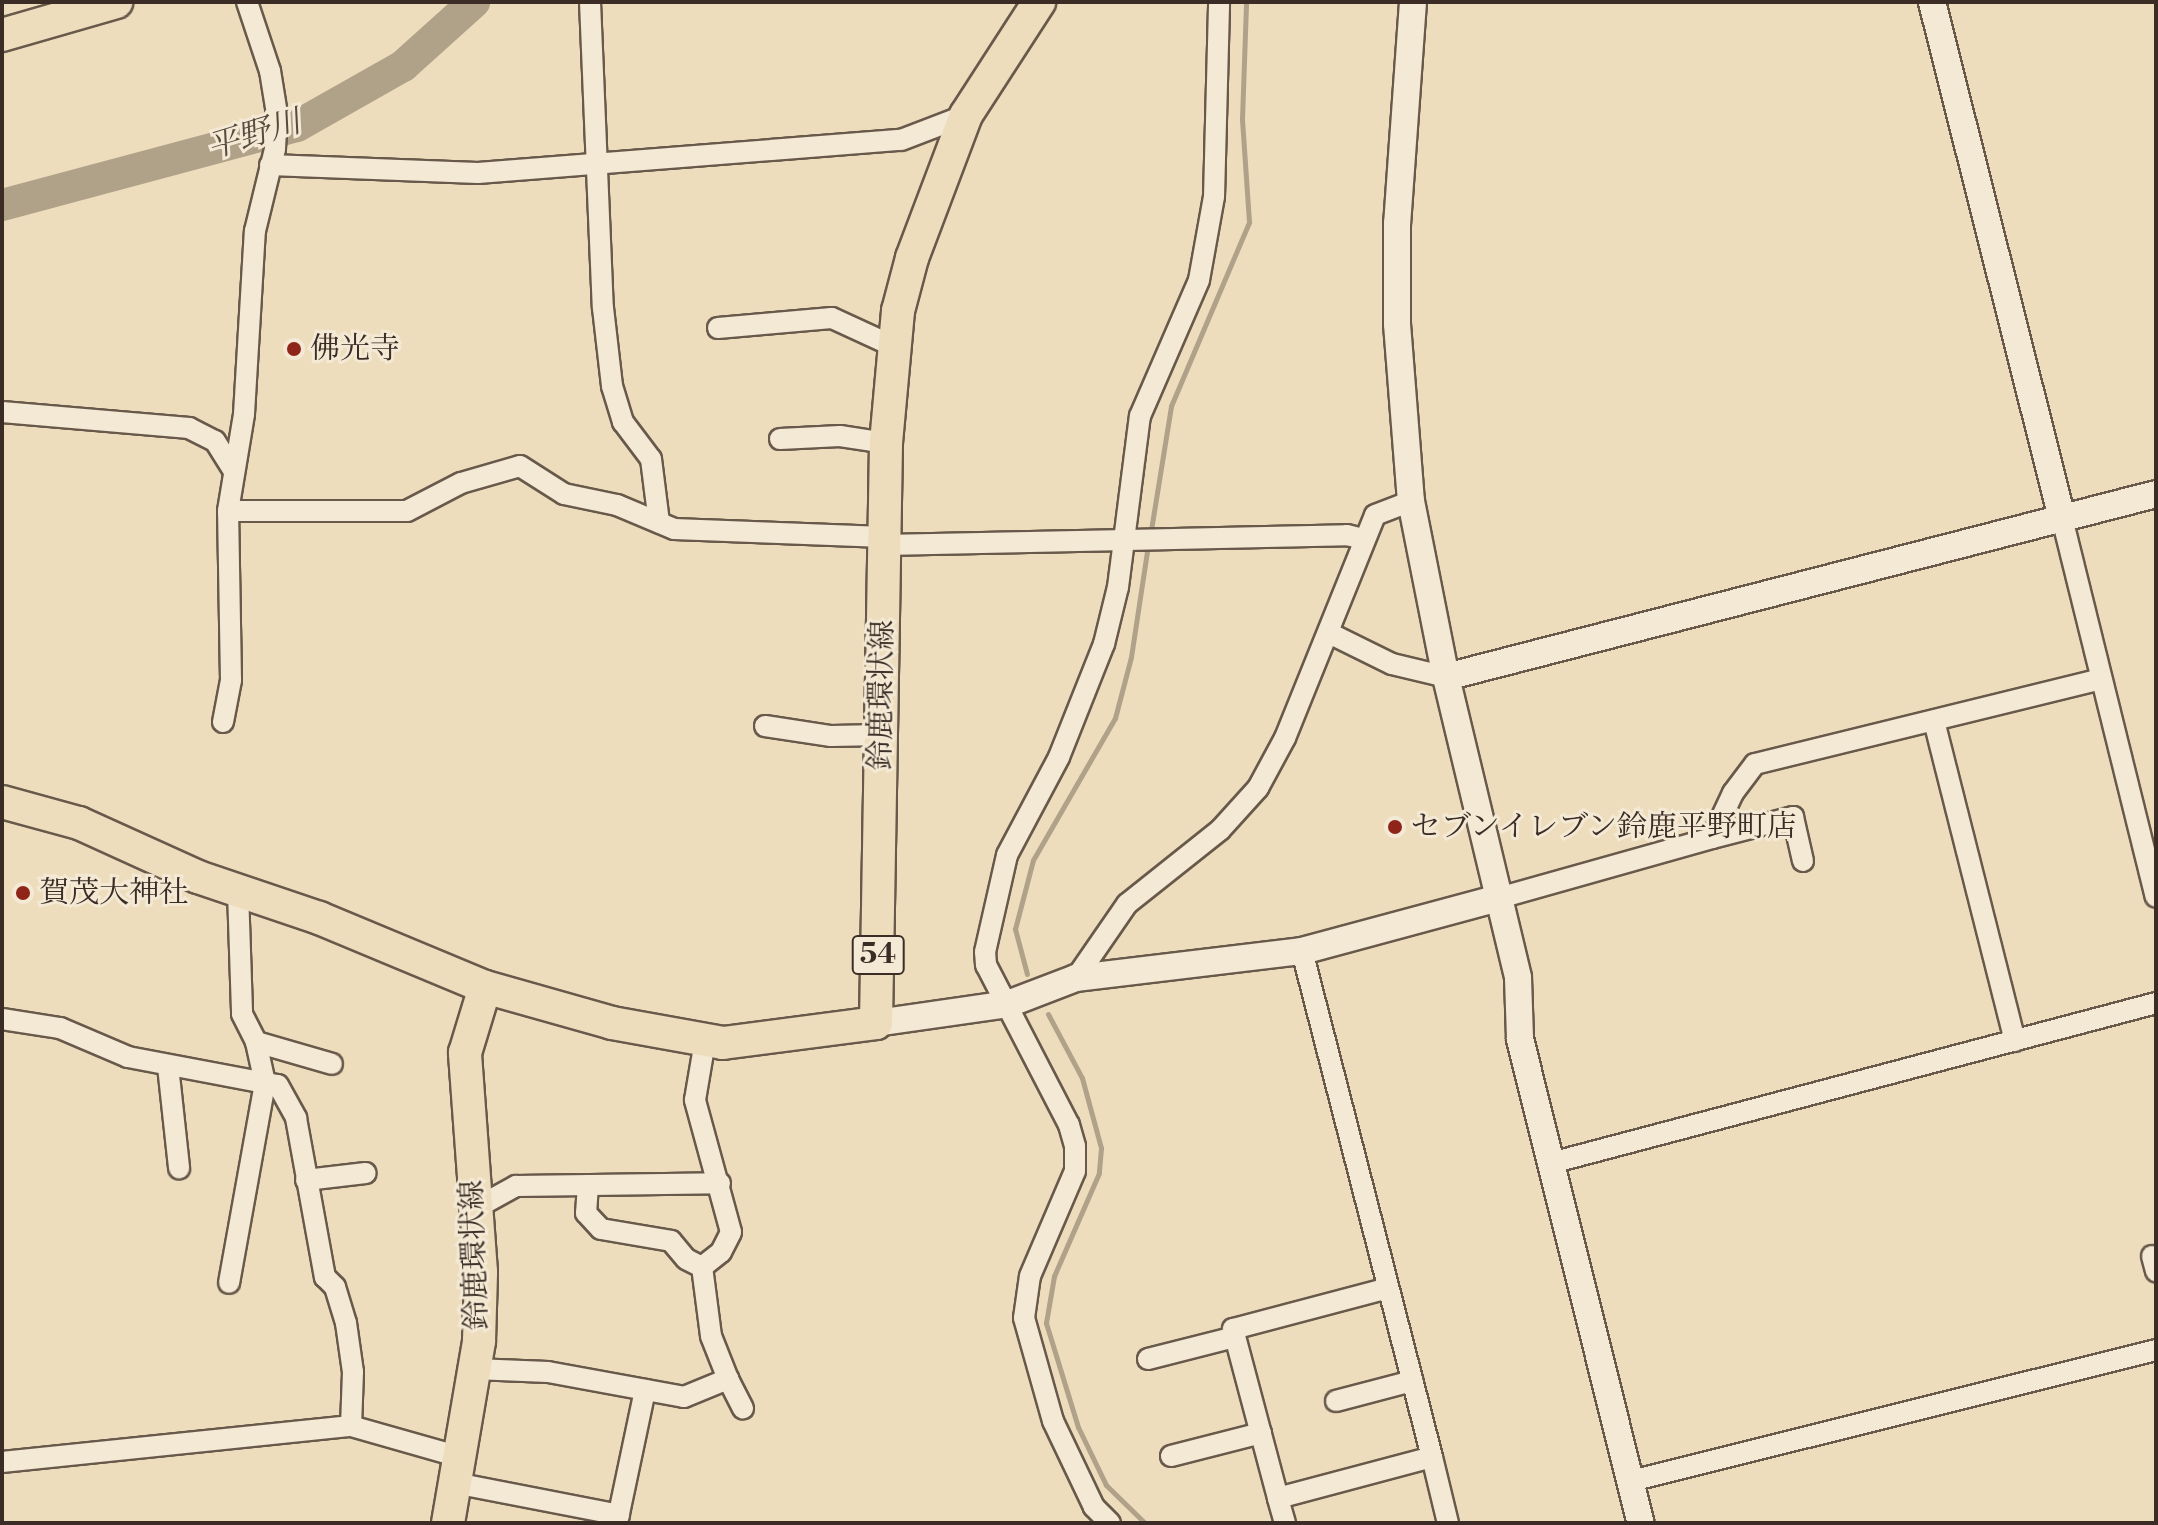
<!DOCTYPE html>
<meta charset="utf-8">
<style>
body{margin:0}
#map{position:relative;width:2158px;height:1525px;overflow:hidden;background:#edddbd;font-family:"Libre Bodoni","Noto Serif JP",serif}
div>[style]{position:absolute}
.stream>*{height:5px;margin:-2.5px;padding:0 2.5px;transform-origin:2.5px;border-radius:2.5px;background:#b0a189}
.river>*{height:32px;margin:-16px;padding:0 16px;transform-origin:16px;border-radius:16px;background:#b0a189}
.roads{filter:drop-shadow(2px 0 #68594b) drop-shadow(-2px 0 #68594b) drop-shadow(0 2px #68594b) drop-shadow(0 -2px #68594b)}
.minor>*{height:20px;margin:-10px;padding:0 10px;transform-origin:10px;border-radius:10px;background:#f3e9d4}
.tertiary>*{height:26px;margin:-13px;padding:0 13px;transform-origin:13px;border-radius:13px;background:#f3e9d4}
.primary>*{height:32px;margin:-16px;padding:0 16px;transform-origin:16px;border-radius:16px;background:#edddbd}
.dots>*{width:22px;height:22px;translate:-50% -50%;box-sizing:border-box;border:4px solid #f3e9d4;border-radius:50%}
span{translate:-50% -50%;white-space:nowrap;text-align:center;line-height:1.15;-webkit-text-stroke:6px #f3e9d4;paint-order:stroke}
.shield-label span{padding:2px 6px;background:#f3e9d4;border:2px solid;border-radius:6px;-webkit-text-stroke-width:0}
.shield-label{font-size:28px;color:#3b2d25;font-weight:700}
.poi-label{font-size:30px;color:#3b2d25}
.left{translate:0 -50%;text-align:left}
.street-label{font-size:30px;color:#3b2d25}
.water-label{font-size:32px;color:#584a3e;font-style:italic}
.frame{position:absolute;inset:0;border:4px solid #3b2d25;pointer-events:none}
</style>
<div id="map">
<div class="stream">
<i style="left:1150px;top:536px;width:132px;rotate:-80.8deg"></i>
<i style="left:1171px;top:406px;width:200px;rotate:-67deg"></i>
<i style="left:1249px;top:222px;width:103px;rotate:-93.9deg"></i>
<i style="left:1242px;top:119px;width:117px;rotate:-88deg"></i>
<i style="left:1027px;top:974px;width:47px;rotate:-104.9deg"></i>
<i style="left:1015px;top:929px;width:71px;rotate:-75.4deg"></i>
<i style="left:1033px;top:860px;width:164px;rotate:-60deg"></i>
<i style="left:1115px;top:718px;width:63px;rotate:-75.3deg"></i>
<i style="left:1131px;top:657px;width:113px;rotate:-81.4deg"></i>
<i style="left:1048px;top:1014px;width:72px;rotate:62deg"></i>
<i style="left:1082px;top:1078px;width:73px;rotate:74.8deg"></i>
<i style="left:1101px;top:1148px;width:25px;rotate:95deg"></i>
<i style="left:1099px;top:1173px;width:112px;rotate:113.6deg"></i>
<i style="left:1054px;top:1276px;width:48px;rotate:99.7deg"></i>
<i style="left:1046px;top:1323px;width:109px;rotate:72.9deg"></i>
<i style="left:1078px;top:1427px;width:64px;rotate:64.2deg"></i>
<i style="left:1106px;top:1485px;width:54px;rotate:44.3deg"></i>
</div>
<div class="river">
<i style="left:2px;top:205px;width:305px;rotate:-15deg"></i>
<i style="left:297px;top:126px;width:122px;rotate:-29.5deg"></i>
<i style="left:403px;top:66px;width:96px;rotate:-42deg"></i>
</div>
<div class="roads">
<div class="minor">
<i style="left:590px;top:2px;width:306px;rotate:87.6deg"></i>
<i style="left:603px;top:308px;width:79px;rotate:83.4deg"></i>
<i style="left:612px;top:386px;width:38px;rotate:73deg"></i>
<i style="left:623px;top:422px;width:46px;rotate:52.9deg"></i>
<i style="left:651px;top:459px;width:64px;rotate:82.8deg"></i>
<i style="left:270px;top:165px;width:208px;rotate:2.2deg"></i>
<i style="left:478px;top:173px;width:424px;rotate:-4.5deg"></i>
<i style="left:901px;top:140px;width:70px;rotate:-21deg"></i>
<i style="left:718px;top:328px;width:114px;rotate:-5deg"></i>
<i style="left:832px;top:318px;width:67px;rotate:24.7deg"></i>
<i style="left:2px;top:412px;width:188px;rotate:4.9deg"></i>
<i style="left:189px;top:428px;width:29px;rotate:27deg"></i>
<i style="left:215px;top:441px;width:36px;rotate:58deg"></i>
<i style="left:780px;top:439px;width:60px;rotate:-2.9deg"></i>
<i style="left:840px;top:436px;width:47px;rotate:8.7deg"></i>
<i style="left:228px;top:511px;width:179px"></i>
<i style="left:407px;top:511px;width:61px;rotate:-27.4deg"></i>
<i style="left:461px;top:483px;width:61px;rotate:-16.1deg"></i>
<i style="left:520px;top:466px;width:52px;rotate:32.5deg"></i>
<i style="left:564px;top:494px;width:54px;rotate:11.7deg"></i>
<i style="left:617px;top:505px;width:62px;rotate:22.8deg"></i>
<i style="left:674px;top:529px;width:210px;rotate:2.2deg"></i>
<i style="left:2062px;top:518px;width:390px;rotate:76.1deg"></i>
<i style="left:884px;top:545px;width:463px;rotate:-1.2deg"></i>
<i style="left:1347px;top:535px;width:16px;rotate:14deg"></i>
<i style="left:1329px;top:633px;width:70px;rotate:26.2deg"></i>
<i style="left:1392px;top:664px;width:56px;rotate:13.5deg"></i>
<i style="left:1934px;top:721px;width:330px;rotate:75.8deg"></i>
<i style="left:223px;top:722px;width:43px;rotate:-79.2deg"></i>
<i style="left:231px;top:680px;width:169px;rotate:-91deg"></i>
<i style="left:228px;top:511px;width:98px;rotate:-80.6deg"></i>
<i style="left:244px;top:414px;width:183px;rotate:-86.6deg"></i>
<i style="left:255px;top:231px;width:84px;rotate:-76.3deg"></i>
<i style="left:275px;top:149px;width:35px;rotate:-87deg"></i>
<i style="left:277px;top:114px;width:44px;rotate:-99.2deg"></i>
<i style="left:270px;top:71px;width:73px;rotate:-108.4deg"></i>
<i style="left:765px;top:726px;width:67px;rotate:8.6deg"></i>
<i style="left:831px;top:736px;width:51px;rotate:-1.1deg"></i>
<i style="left:1712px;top:838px;width:84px;rotate:-14.5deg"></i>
<i style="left:1793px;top:817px;width:45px;rotate:77.2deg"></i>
<i style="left:238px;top:891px;width:123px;rotate:88.1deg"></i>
<i style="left:242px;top:1014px;width:31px;rotate:63deg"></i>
<i style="left:256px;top:1042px;width:42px;rotate:77.6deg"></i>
<i style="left:265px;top:1083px;width:13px;rotate:9deg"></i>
<i style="left:278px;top:1085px;width:38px;rotate:61deg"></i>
<i style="left:296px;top:1118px;width:162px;rotate:79.7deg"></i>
<i style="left:325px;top:1277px;width:14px;rotate:45deg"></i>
<i style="left:335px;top:1287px;width:38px;rotate:73deg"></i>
<i style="left:346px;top:1323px;width:49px;rotate:81.9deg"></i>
<i style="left:353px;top:1372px;width:54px;rotate:92.1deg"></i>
<i style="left:1499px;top:898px;width:221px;rotate:-15.7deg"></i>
<i style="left:1712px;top:838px;width:50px;rotate:-65deg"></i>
<i style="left:1733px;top:793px;width:36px;rotate:-53deg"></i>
<i style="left:1755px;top:764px;width:355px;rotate:-13.8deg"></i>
<i style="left:1076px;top:978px;width:90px;rotate:-55.4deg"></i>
<i style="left:1127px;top:904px;width:119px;rotate:-38.5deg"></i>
<i style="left:1220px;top:830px;width:57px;rotate:-47.9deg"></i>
<i style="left:1258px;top:788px;width:57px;rotate:-61.6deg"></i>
<i style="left:1285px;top:738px;width:240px;rotate:-68deg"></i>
<i style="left:1375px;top:515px;width:39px;rotate:-21deg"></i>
<i style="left:2px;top:1019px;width:59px;rotate:8.8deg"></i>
<i style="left:60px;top:1028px;width:74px;rotate:23.1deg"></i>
<i style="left:128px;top:1057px;width:139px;rotate:10.7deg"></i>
<i style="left:265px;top:1083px;width:203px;rotate:100.2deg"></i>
<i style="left:256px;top:1042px;width:79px;rotate:16.1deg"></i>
<i style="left:168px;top:1066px;width:103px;rotate:83.8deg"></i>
<i style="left:1551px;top:1163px;width:626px;rotate:-14.81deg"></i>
<i style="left:306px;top:1180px;width:60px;rotate:-6.7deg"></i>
<i style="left:588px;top:1185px;width:28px;rotate:94deg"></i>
<i style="left:586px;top:1213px;width:22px;rotate:47deg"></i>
<i style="left:601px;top:1229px;width:71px;rotate:9.7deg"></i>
<i style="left:671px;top:1241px;width:23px;rotate:50deg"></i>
<i style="left:686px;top:1259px;width:18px;rotate:27deg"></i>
<i style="left:476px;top:1208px;width:46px;rotate:-28.8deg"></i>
<i style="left:516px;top:1186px;width:204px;rotate:-0.8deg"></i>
<i style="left:2152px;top:1256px;width:16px;rotate:75deg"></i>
<i style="left:1148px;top:1359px;width:90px;rotate:-14.2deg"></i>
<i style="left:474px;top:1369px;width:74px;rotate:2.3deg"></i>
<i style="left:548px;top:1372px;width:138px;rotate:10.4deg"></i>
<i style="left:684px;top:1397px;width:48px;rotate:-22.2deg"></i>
<i style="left:728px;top:1379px;width:46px;rotate:-111.6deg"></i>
<i style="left:711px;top:1336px;width:70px;rotate:-97.4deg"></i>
<i style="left:702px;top:1267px;width:24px;rotate:-38deg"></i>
<i style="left:721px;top:1252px;width:22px;rotate:-63deg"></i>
<i style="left:731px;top:1232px;width:137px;rotate:-105.3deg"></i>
<i style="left:695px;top:1100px;width:60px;rotate:-80.4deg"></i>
<i style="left:728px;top:1379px;width:33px;rotate:63deg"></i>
<i style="left:1336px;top:1401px;width:79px;rotate:-14.7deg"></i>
<i style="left:1171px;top:1456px;width:93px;rotate:-14.3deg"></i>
<i style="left:1432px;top:1457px;width:68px;rotate:76.4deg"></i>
<i style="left:2px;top:1462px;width:351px;rotate:-5.9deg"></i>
<i style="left:351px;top:1426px;width:113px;rotate:15.9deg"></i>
<i style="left:1631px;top:1481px;width:541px;rotate:-14.01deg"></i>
<i style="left:455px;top:1483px;width:167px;rotate:11deg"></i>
<i style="left:1278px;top:1498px;width:175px;rotate:-104.9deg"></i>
<i style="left:1233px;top:1329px;width:160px;rotate:-14.8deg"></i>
<i style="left:617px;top:1523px;width:136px;rotate:-78.1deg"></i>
<i style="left:1110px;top:1523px;width:23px;rotate:-135deg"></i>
<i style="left:1094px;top:1507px;width:95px;rotate:-115.5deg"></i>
<i style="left:1053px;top:1421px;width:107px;rotate:-105.7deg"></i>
<i style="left:1024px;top:1318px;width:42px;rotate:-81.9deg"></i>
<i style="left:1030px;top:1276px;width:114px;rotate:-66.8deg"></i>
<i style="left:1075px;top:1171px;width:25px;rotate:-90deg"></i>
<i style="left:1075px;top:1146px;width:22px;rotate:-106deg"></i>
<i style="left:1069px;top:1125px;width:180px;rotate:-117.4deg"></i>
<i style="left:986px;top:965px;width:13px;rotate:-94deg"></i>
<i style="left:985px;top:952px;width:99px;rotate:-77.2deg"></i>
<i style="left:1007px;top:855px;width:111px;rotate:-62deg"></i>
<i style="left:1059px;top:757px;width:122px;rotate:-68.3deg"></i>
<i style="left:1104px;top:644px;width:59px;rotate:-76.2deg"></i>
<i style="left:1118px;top:587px;width:172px;rotate:-82.7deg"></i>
<i style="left:1140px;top:416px;width:148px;rotate:-66.5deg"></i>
<i style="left:1199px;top:280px;width:84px;rotate:-79.8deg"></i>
<i style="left:1214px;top:197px;width:195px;rotate:-88.5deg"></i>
<i style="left:1285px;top:1523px;width:26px;rotate:-106deg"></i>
<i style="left:1278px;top:1498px;width:159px;rotate:-14.9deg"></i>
<i style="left:1432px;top:1457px;width:522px;rotate:-104.41deg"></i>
</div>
<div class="tertiary">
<i style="left:1413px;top:2px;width:222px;rotate:94.1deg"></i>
<i style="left:1397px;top:223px;width:101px;rotate:90deg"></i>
<i style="left:1397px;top:324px;width:178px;rotate:85.5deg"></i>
<i style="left:1411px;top:501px;width:179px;rotate:78.8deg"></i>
<i style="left:1446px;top:677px;width:309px;rotate:76.5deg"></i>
<i style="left:1518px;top:978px;width:61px;rotate:88.1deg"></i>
<i style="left:1520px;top:1039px;width:499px;rotate:76deg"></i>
<i style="left:1932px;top:2px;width:532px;rotate:75.86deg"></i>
<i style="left:1446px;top:677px;width:733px;rotate:-14.45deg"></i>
<i style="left:876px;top:1023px;width:133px;rotate:-8.2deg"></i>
<i style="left:1008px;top:1004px;width:73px;rotate:-20.9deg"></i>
<i style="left:1076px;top:978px;width:228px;rotate:-6.8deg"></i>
<i style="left:1302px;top:951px;width:204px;rotate:-15.1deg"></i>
</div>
<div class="primary">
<i style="left:2px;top:35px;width:119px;rotate:-16.1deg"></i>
<i style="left:2px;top:802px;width:80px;rotate:15.3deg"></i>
<i style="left:79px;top:823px;width:131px;rotate:24.4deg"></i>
<i style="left:198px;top:877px;width:128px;rotate:18.7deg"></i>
<i style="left:319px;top:918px;width:180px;rotate:22.6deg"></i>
<i style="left:485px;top:987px;width:132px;rotate:15.8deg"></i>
<i style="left:612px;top:1023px;width:113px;rotate:10.2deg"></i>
<i style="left:723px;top:1043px;width:154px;rotate:-7.4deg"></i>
<i style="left:876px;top:1023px;width:580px;rotate:-89.01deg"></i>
<i style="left:886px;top:443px;width:133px;rotate:-84.8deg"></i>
<i style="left:898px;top:311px;width:55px;rotate:-75.2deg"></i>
<i style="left:912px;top:258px;width:153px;rotate:-69.3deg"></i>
<i style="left:966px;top:115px;width:135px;rotate:-57.1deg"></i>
<i style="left:448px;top:1523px;width:185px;rotate:-80.3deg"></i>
<i style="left:479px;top:1341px;width:69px;rotate:-88.3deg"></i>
<i style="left:481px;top:1272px;width:220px;rotate:-94.2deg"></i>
<i style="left:465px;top:1053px;width:69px;rotate:-73.1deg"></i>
</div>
</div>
<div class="dots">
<i style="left:294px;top:349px;background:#8f2418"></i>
<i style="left:1395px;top:827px;background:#8f2418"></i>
<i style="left:23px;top:893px;background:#8f2418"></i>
</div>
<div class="shield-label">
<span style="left:878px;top:955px">54</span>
</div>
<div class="poi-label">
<span class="left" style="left:310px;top:349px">佛光寺</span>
<span class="left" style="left:1411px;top:827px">セブンイレブン鈴鹿平野町店</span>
<span class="left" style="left:39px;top:893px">賀茂大神社</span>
</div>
<div class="street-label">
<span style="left:882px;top:695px;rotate:-89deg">鈴鹿環状線</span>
<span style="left:475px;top:1255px;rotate:-92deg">鈴鹿環状線</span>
</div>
<div class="water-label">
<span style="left:254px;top:135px;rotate:-17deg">平野川</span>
</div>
<div class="frame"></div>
</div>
